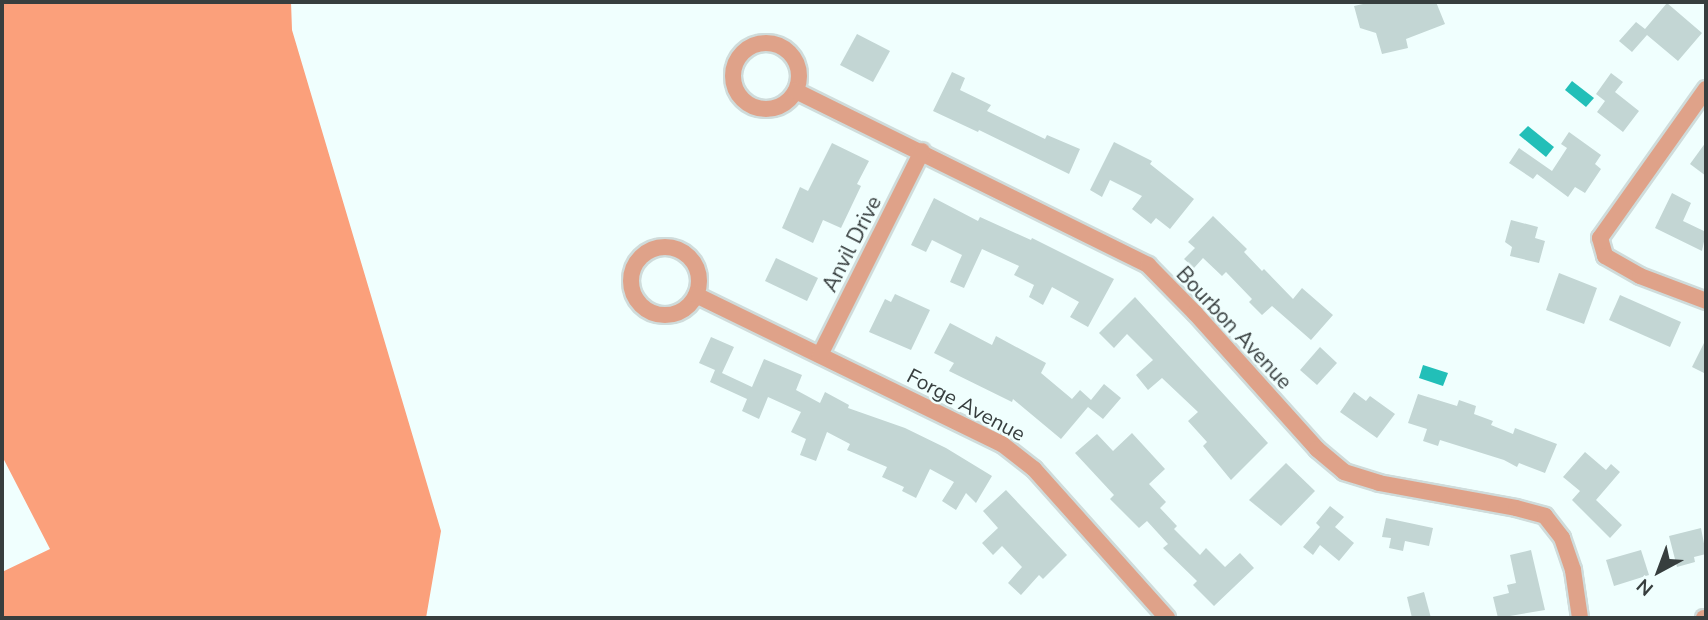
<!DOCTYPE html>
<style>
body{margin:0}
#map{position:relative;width:1708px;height:620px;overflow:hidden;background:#f0fffe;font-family:"Nunito Sans",sans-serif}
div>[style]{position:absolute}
.forest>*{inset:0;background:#fba07b}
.water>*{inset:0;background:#22bfb8}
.building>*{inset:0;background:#c3d6d4}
.roads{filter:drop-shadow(2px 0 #cfdcdb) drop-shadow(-2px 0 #cfdcdb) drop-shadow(0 2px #cfdcdb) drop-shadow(0 -2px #cfdcdb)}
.street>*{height:16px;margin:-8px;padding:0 8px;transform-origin:8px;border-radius:8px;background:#dfa289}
.street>.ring{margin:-8px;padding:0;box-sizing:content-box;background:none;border:16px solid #dfa289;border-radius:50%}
span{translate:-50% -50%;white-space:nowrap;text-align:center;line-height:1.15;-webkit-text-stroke:5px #f0fffe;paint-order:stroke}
.street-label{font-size:21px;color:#373e3e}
.frame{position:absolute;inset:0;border:4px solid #373e3e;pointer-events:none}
.north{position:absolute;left:1624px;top:536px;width:70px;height:70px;-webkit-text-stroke:5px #f0fffe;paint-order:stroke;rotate:221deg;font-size:19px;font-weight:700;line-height:28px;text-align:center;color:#373e3e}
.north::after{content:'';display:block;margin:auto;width:24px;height:32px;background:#373e3e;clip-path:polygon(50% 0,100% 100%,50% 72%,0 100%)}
</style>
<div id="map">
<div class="forest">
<i style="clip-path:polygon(2px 2px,291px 2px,292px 30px,441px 531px,426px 618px,2px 618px,2px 572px,50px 549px,2px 456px)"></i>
</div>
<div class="water">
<i style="clip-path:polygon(1572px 81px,1594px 98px,1586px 107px,1565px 90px)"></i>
<i style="clip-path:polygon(1528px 126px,1554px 147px,1546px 157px,1519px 135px)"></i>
<i style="clip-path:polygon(1423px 365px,1448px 373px,1443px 386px,1419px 378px)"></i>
</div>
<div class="building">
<i style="clip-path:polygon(1372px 2px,1436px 2px,1445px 24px,1406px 39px,1408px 48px,1382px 54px,1376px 33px,1360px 28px,1354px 6px)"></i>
<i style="clip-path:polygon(1667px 3px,1702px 33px,1678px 61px,1647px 35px,1632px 52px,1619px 41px,1636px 22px,1645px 29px)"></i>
<i style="clip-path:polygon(857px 34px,890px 51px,873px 82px,840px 65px)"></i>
<i style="clip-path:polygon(952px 72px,965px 78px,960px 90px,991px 105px,987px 111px,1045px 139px,1047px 135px,1080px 149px,1069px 174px,979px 130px,978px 132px,933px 111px)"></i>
<i style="clip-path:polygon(1611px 73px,1623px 82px,1615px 92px,1639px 111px,1623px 132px,1597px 112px,1605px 101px,1596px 94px)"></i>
<i style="clip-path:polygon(1569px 132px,1601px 155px,1595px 164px,1601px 169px,1585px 193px,1575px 187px,1568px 197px,1537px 174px,1533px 179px,1509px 163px,1519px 148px,1552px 171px,1567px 148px,1561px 144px)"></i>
<i style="clip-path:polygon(1114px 142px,1152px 161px,1150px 164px,1194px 199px,1170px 229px,1156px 218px,1151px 224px,1132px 209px,1142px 196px,1110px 180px,1102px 197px,1090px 190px)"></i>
<i style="clip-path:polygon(1706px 142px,1706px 176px,1690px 164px)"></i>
<i style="clip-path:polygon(832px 143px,869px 161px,857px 184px,861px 186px,841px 228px,823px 220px,813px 243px,782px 228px,800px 187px,808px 191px)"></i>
<i style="clip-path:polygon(1672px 193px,1691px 203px,1683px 221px,1706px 232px,1702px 251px,1655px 228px)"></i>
<i style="clip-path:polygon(934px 198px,978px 221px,980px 217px,1031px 240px,1032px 238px,1114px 279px,1088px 327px,1070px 317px,1079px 302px,1052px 287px,1043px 305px,1029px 297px,1034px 285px,1014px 275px,1019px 266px,982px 249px,964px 288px,950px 282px,962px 255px,932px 240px,926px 252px,911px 245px)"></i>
<i style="clip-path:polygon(1213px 216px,1247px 249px,1244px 252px,1262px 271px,1264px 269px,1293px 299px,1302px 288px,1333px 315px,1311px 340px,1272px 306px,1262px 315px,1249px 302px,1252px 299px,1226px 272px,1222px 276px,1203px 258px,1194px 268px,1184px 259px,1195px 248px,1188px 242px)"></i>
<i style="clip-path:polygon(1511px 220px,1538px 227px,1535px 238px,1545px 241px,1539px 263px,1510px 256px,1512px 247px,1505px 242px)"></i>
<i style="clip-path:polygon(776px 258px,818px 278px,807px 301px,765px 281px)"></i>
<i style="clip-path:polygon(1559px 273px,1597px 288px,1584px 324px,1546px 310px)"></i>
<i style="clip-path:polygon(895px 294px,930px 310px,911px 350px,869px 332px,885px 299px,891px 302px)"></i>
<i style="clip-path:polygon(1620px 295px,1681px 322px,1670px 347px,1609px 320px)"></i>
<i style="clip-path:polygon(1135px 297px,1268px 443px,1231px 480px,1203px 446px,1207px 442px,1188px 421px,1198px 412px,1162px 378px,1148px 390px,1136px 375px,1153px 360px,1127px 334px,1114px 348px,1099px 333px)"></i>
<i style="clip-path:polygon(950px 323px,992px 345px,996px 336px,1046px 363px,1041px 373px,1072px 399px,1080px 390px,1091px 400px,1104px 384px,1121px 398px,1103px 419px,1088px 407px,1061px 439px,1013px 399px,1012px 402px,949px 371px,954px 363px,934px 353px)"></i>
<i style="clip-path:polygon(711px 337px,734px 347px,722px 373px,752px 387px,764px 359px,802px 375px,796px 390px,820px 403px,825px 392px,849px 405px,848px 408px,905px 428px,946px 448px,992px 476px,976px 503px,966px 493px,956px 510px,942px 501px,954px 482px,930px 469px,916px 498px,902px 491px,904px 487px,882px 477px,887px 467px,847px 450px,850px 444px,827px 432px,816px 461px,800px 455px,806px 439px,791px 432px,801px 412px,768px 397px,759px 419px,742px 411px,747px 399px,710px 382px,715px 370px,699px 363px)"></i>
<i style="clip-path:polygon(1706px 339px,1706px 374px,1692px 367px)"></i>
<i style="clip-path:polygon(1320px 347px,1337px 363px,1317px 385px,1300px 370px)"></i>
<i style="clip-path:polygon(1354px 392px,1366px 401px,1370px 396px,1395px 414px,1377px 438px,1340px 412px)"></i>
<i style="clip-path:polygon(1418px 394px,1457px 406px,1459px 400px,1476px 406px,1474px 414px,1493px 421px,1491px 425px,1513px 434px,1515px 428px,1557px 444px,1545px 473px,1519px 463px,1517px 467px,1504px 460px,1440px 440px,1438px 446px,1423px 441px,1427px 429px,1408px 423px)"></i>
<i style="clip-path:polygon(1132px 433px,1165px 469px,1149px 484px,1166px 502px,1160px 508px,1177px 526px,1174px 529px,1200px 555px,1206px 548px,1225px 567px,1240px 553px,1254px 568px,1214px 606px,1193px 585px,1197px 581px,1163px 548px,1168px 544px,1147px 521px,1139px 528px,1110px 499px,1114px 495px,1075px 453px,1097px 434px,1113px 451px)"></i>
<i style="clip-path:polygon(1585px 452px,1606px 470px,1611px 464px,1620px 472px,1596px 500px,1622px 525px,1610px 538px,1572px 500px,1580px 491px,1563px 477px)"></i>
<i style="clip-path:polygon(1286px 463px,1315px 491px,1281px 526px,1249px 500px)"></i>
<i style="clip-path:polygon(1006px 490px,1067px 555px,1043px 579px,1039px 575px,1021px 595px,1008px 583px,1022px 567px,1002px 546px,993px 555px,982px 543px,998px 528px,983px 511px)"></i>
<i style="clip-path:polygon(1330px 506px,1344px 517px,1335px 527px,1354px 543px,1339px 561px,1320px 545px,1313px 555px,1303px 547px,1320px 527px,1316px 523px)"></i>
<i style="clip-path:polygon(1386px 518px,1433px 528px,1429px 546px,1405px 541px,1403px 551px,1389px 548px,1391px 538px,1382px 537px)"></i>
<i style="clip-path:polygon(1701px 528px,1706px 554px,1694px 557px,1695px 562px,1677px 567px,1669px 536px)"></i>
<i style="clip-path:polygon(1531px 550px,1545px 610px,1498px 618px,1493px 597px,1509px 593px,1507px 585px,1516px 583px,1510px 555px)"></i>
<i style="clip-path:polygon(1641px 550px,1649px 575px,1614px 586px,1606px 560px)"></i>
<i style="clip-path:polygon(1424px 592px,1431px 618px,1412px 618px,1407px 597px)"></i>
</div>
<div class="roads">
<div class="street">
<i class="ring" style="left:733px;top:43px;width:50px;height:50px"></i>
<i style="left:1706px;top:89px;width:183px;rotate:125.4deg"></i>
<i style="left:1600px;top:238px;width:19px;rotate:74deg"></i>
<i style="left:1605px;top:256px;width:40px;rotate:29.7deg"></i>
<i style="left:1640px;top:276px;width:71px;rotate:20.7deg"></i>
<i style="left:796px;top:91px;width:393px;rotate:26.3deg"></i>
<i style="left:1148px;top:265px;width:67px;rotate:45.6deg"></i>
<i style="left:1195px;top:313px;width:183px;rotate:48.1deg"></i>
<i style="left:1317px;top:449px;width:35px;rotate:40deg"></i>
<i style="left:1344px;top:472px;width:37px;rotate:17deg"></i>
<i style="left:1379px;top:483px;width:139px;rotate:10.3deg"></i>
<i style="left:1516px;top:508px;width:30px;rotate:15deg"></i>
<i style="left:1545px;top:516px;width:28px;rotate:52deg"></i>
<i style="left:1562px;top:538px;width:34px;rotate:71deg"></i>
<i style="left:1573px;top:570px;width:49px;rotate:81.7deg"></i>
<i class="ring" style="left:631px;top:247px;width:52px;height:52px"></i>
<i style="left:696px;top:295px;width:340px;rotate:26deg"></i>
<i style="left:1002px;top:444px;width:41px;rotate:38deg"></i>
<i style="left:1034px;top:469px;width:200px;rotate:48.2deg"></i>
<i style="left:820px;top:355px;width:228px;rotate:-63.4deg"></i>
<i style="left:1704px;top:618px;width:2px"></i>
</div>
</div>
<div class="street-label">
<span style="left:852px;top:244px;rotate:-63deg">Anvil Drive</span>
<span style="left:1234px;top:328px;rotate:47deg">Bourbon Avenue</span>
<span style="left:966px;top:405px;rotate:28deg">Forge Avenue</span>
</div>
<div class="frame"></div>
<div class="north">N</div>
</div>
